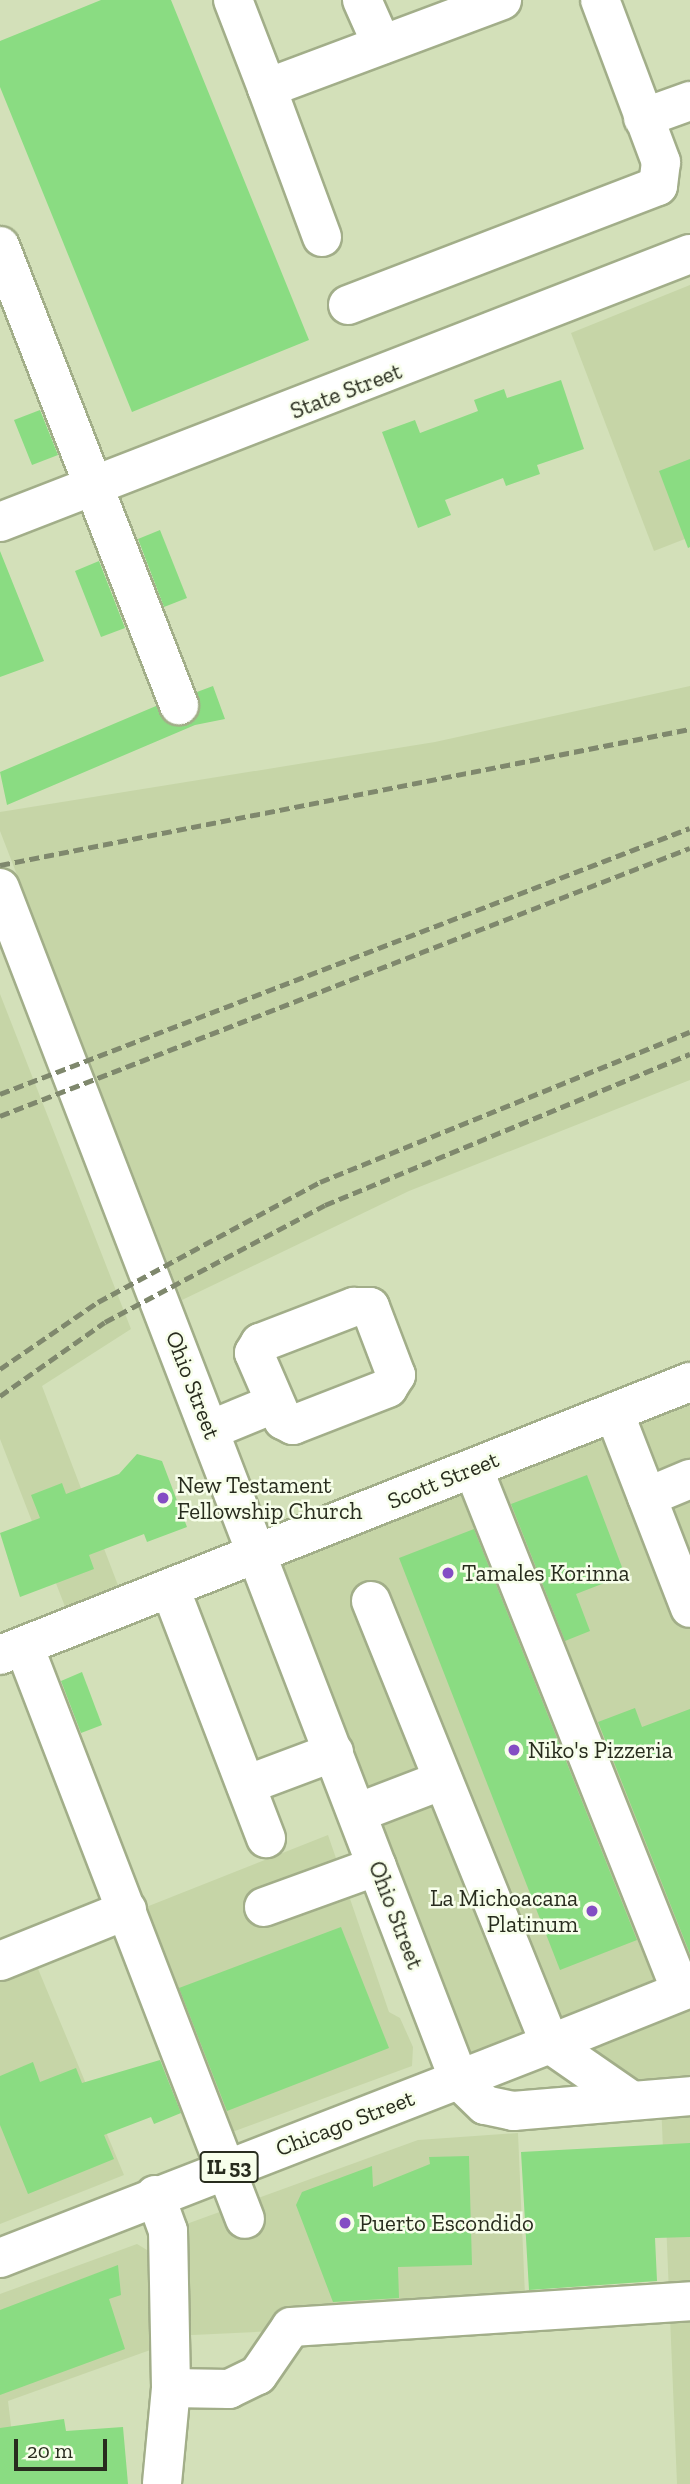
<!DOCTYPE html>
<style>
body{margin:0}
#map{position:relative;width:690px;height:2484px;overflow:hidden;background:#d3e0b9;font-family:"Zilla Slab",serif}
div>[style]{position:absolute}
.built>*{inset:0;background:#c6d5a7}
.building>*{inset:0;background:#8adc82}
.roads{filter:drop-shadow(2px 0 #a2ae89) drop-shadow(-2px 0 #a2ae89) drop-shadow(0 2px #a2ae89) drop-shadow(0 -2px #a2ae89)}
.minor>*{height:38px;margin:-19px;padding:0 19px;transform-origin:19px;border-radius:19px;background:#fff}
.major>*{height:38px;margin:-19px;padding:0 19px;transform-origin:19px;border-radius:19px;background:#fff}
.rail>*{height:5px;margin-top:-2.5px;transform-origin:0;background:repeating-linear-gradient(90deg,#7f886d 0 10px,transparent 0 15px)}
.dots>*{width:19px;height:19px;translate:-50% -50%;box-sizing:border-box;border:4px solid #f7feea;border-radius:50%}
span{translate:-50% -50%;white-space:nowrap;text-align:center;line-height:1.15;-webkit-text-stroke:5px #f7feea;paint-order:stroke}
.shield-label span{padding:2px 5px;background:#f7feea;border:2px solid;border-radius:5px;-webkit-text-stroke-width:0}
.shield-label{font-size:21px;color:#282c1e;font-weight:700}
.street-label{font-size:23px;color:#282c1e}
.poi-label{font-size:23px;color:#282c1e}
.left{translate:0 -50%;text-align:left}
.right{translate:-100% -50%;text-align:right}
.scale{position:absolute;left:14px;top:2439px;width:93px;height:32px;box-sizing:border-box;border:4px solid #282c1e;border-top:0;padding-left:9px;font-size:21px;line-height:24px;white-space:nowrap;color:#282c1e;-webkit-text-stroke:5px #f7feea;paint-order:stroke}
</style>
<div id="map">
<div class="built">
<i style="clip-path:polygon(690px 285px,690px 537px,654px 551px,571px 333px)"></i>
<i style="clip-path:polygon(690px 686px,690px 1080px,409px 1191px,182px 1300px,0 831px,0 812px,435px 742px)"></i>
<i style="clip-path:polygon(0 994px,131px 1329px,42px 1386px,124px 1601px,71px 1622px,0 1439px)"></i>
<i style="clip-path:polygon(690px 1382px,690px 1987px,460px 2077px,258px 1550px)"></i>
<i style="clip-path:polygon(328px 1835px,389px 2012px,400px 2018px,413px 2047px,412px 2066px,213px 2139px,126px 1915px)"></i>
<i style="clip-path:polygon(31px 1952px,124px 2175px,0 2224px,0 1964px)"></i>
<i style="clip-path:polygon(690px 1991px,690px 2095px,633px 2098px,553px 2045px)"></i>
<i style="clip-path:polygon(690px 2100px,690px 2484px,677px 2484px,661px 2102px)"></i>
<i style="clip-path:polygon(518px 2133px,526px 2319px,172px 2336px,170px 2230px,418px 2140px)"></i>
<i style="clip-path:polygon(137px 2244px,152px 2253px,167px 2344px,8px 2401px,18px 2484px,0 2484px,0 2294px)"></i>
</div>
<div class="building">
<i style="clip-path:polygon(101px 0,171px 0,309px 340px,132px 412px,0 87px,0 41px)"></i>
<i style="clip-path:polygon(561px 380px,584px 449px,537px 465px,540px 474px,506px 486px,503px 478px,445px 500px,451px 515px,418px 528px,382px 432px,415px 420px,420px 433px,478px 411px,474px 400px,504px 389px,507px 398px)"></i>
<i style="clip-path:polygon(40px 410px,58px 455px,32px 465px,14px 420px)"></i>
<i style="clip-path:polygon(690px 459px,690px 547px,688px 548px,659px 471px)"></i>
<i style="clip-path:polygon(160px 530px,187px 598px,164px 607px,138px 539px)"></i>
<i style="clip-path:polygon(0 551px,44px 661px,0 677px)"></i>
<i style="clip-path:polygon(99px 561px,125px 628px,101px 637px,75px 571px)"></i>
<i style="clip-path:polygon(213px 686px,225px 719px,195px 725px,7px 805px,0 772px,156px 706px,166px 722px,188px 725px,200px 709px,197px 692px)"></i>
<i style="clip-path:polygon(137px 1454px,162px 1461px,187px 1527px,147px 1542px,144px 1534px,89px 1555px,94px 1569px,20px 1597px,0 1533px,40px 1518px,31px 1495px,62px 1483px,66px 1494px,119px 1474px)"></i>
<i style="clip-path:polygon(587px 1475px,625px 1575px,576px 1594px,590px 1631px,565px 1641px,511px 1504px)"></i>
<i style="clip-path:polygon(474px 1529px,637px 1940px,560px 1970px,399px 1558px)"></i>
<i style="clip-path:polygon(82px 1672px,102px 1725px,81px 1733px,61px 1681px)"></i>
<i style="clip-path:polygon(635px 1708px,642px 1727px,690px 1709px,690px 1954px,598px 1722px)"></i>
<i style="clip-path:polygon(341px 1927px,389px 2048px,227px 2111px,179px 1988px)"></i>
<i style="clip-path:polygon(160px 2060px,181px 2113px,154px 2124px,151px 2117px,104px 2135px,114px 2159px,28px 2194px,0 2125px,0 2076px,33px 2062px,40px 2082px,76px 2068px,82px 2083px)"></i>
<i style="clip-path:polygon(690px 2143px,690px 2237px,655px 2238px,657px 2281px,529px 2290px,521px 2152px)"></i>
<i style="clip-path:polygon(469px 2156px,472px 2265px,398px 2267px,399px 2298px,333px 2302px,296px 2205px,302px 2192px,372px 2166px,373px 2187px,430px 2164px,429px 2157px)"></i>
<i style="clip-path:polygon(118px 2265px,121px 2295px,109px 2299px,125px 2349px,0 2395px,0 2310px)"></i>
<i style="clip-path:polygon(64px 2419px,66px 2431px,123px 2427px,128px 2484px,0 2484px,0 2428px)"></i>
</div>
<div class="roads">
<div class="minor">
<i style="left:233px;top:0;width:94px;rotate:68.9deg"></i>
<i style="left:362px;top:0;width:49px;rotate:66deg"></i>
<i style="left:643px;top:118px;width:50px;rotate:-19.9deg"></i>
<i style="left:322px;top:237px;width:159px;rotate:-110.3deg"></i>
<i style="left:267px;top:88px;width:251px;rotate:-20.5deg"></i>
<i style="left:0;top:246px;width:493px;rotate:68.7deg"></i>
<i style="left:348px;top:305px;width:332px;rotate:-21deg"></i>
<i style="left:658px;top:186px;width:24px;rotate:-83deg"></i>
<i style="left:661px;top:162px;width:173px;rotate:-110.6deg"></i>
<i style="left:0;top:522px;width:740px;rotate:-21.23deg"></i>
<i style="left:0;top:888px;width:1277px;rotate:68.94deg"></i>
<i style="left:354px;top:1307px;width:16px"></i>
<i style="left:370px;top:1307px;width:73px;rotate:69.1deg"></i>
<i style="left:396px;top:1375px;width:15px;rotate:122deg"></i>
<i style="left:388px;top:1388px;width:102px;rotate:158.7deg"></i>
<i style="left:293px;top:1425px;width:11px;rotate:-153deg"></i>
<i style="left:283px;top:1420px;width:73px;rotate:-113.4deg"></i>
<i style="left:254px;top:1353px;width:12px;rotate:-59deg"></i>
<i style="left:260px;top:1343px;width:101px;rotate:-21deg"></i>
<i style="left:614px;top:1412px;width:210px;rotate:68.8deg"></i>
<i style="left:210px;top:1430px;width:68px;rotate:-22.4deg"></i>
<i style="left:473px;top:1468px;width:563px;rotate:68.31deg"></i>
<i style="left:647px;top:1497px;width:47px;rotate:-22.7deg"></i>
<i style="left:170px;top:1588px;width:268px;rotate:69deg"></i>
<i style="left:371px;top:1601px;width:478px;rotate:68deg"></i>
<i style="left:550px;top:2044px;width:151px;rotate:-21.8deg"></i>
<i style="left:24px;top:1646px;width:614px;rotate:68.91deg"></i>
<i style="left:246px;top:1785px;width:94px;rotate:-20.6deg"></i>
<i style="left:357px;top:1813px;width:92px;rotate:-21deg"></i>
<i style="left:264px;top:1907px;width:120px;rotate:-19.9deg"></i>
<i style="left:0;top:1961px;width:137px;rotate:-21.9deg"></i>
<i style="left:155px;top:2195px;width:38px;rotate:70deg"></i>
<i style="left:168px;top:2231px;width:157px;rotate:88.9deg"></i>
<i style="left:171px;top:2388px;width:96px;rotate:95.4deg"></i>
<i style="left:171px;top:2388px;width:58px;rotate:1deg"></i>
<i style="left:229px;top:2389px;width:32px;rotate:-26deg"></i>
<i style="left:258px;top:2375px;width:58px;rotate:-55.5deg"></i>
<i style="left:291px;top:2327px;width:400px;rotate:-3.7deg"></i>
</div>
<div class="major">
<i style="left:0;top:1655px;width:742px;rotate:-21.59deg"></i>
<i style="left:459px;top:2080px;width:36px;rotate:44deg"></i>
<i style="left:485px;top:2105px;width:29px;rotate:12deg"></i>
<i style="left:513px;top:2111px;width:178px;rotate:-4.8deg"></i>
<i style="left:0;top:2258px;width:590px;rotate:-21.26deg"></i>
<i style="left:550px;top:2044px;width:98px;rotate:34.7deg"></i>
</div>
</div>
<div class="rail">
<i style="left:0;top:865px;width:703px;rotate:-11.15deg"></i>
<i style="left:0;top:1094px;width:739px;rotate:-21.08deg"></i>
<i style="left:0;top:1116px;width:740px;rotate:-21.23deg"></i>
<i style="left:0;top:1369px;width:119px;rotate:-34.4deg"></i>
<i style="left:98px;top:1302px;width:252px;rotate:-28.4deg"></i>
<i style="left:320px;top:1182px;width:399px;rotate:-22.1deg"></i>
<i style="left:0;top:1396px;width:128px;rotate:-35.2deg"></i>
<i style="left:105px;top:1322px;width:249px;rotate:-28deg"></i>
<i style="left:325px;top:1205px;width:395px;rotate:-22.5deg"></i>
</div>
<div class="dots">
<i style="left:163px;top:1498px;background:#844dc4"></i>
<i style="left:448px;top:1573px;background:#844dc4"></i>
<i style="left:514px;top:1750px;background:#844dc4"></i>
<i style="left:592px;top:1911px;background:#844dc4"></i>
<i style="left:345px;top:2223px;background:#844dc4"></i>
</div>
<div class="shield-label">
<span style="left:229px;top:2167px">IL 53</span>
</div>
<div class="street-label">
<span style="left:346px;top:391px;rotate:-21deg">State Street</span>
<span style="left:193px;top:1385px;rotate:69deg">Ohio Street</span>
<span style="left:443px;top:1480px;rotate:-22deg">Scott Street</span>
<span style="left:396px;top:1915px;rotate:69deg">Ohio Street</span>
<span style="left:345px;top:2123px;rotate:-21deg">Chicago Street</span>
</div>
<div class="poi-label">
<span class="left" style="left:177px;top:1498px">New Testament<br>Fellowship Church</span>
<span class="left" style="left:462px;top:1573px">Tamales Korinna</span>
<span class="left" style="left:528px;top:1750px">Niko's Pizzeria</span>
<span class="right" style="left:578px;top:1911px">La Michoacana<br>Platinum</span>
<span class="left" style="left:359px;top:2223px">Puerto Escondido</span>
</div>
<div class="scale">20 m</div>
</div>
